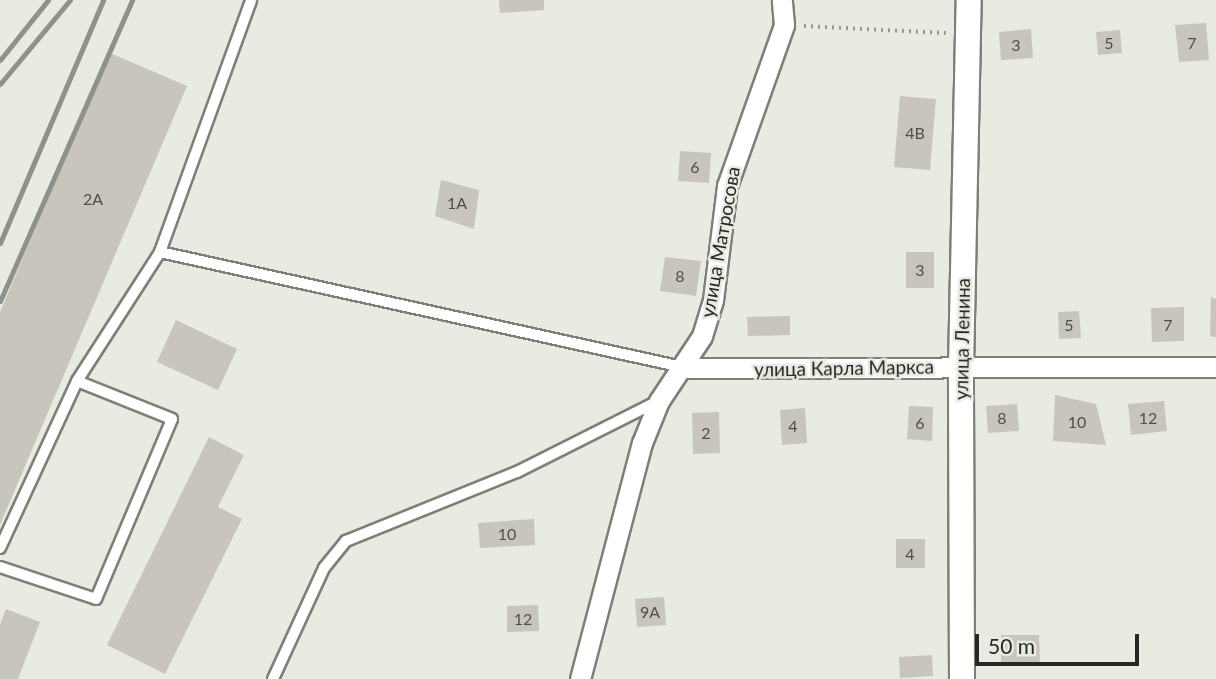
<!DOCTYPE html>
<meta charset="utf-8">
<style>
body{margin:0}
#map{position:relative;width:1216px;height:679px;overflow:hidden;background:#e9ebe2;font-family:Lato,sans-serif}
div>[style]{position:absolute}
.building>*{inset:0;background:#c8c5bc}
.path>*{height:3.5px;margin-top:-1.75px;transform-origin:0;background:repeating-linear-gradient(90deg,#959790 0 2px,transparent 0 7px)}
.roads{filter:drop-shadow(2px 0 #7e8077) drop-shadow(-2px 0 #7e8077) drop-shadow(0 2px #7e8077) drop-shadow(0 -2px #7e8077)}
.service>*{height:10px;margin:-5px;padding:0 5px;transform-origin:5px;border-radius:5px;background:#fff}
.minor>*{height:19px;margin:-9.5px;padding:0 9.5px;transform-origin:9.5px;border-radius:9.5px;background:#fff}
.tertiary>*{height:24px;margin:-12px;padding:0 12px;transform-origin:12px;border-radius:12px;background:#fff}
.rail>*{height:5px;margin:-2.5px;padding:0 2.5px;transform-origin:2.5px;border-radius:2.5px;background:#8f918a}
span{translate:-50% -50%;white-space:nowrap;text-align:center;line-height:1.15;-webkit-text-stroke:5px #e9ebe2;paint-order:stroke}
.number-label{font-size:16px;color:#4f4f4a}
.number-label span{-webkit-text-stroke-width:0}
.street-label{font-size:19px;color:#272824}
.scale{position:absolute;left:975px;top:634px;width:164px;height:32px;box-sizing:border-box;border:4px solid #272824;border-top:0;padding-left:9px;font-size:21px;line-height:24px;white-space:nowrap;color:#272824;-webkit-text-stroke:5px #e9ebe2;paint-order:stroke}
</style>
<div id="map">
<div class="building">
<i style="clip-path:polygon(499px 0,544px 0,544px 10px,500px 13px)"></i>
<i style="clip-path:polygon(1206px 23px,1209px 60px,1179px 62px,1175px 25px)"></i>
<i style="clip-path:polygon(1031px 29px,1033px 58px,1001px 60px,999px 32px)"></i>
<i style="clip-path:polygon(1120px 30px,1122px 53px,1098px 55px,1096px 32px)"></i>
<i style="clip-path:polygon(110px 53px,187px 86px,0 525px,0 312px)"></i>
<i style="clip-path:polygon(900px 96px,936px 99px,930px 170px,894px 167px)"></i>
<i style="clip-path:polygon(680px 151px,711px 153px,709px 183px,678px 181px)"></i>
<i style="clip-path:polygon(441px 180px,479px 190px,474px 229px,435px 216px)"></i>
<i style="clip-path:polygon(906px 252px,934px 252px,934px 288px,906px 288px)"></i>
<i style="clip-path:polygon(665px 257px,701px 261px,696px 296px,660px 291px)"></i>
<i style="clip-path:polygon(1211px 297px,1216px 299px,1216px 337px,1210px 336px)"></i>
<i style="clip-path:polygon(1184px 307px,1184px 341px,1152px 342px,1151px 308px)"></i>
<i style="clip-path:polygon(1079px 311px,1081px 338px,1059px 339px,1058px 312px)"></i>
<i style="clip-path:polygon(790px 316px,790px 335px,748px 336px,747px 317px)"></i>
<i style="clip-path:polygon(176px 320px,237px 349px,218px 390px,157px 362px)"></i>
<i style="clip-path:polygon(1055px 395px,1096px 404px,1106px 445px,1053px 441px)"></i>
<i style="clip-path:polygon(1164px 401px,1167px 431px,1131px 435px,1128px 404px)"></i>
<i style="clip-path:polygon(1017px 404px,1019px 431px,988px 433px,986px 406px)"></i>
<i style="clip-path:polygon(909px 406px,933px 407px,932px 441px,907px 439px)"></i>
<i style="clip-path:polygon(805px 408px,807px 443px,782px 445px,780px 410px)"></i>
<i style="clip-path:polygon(719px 412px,720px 453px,693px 454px,692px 413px)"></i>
<i style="clip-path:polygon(209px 437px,244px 455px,218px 507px,242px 519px,165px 674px,107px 645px)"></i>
<i style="clip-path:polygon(534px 519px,535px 545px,480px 548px,478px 523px)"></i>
<i style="clip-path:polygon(896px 539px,925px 539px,925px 568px,896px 568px)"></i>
<i style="clip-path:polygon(664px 597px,666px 625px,637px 627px,635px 599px)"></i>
<i style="clip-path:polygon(538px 605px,539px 631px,507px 632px,507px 606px)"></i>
<i style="clip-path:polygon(6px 609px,40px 622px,18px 679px,0 679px,0 625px)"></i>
<i style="clip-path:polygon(1001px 635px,1039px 635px,1040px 662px,1001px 662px)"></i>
<i style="clip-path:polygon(932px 655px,933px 676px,900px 678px,899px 657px)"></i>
</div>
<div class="path">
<i style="left:804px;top:26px;width:142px;rotate:2.8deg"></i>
</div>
<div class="roads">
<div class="service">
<i style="left:160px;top:252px;width:535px;rotate:12.42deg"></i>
<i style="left:0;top:548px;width:184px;rotate:-65.2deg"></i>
<i style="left:77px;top:381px;width:153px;rotate:-57.2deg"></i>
<i style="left:160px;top:252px;width:268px;rotate:-70.1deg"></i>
<i style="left:0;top:567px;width:101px;rotate:18.4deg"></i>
<i style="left:96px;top:599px;width:195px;rotate:-67.1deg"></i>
<i style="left:172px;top:419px;width:102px;rotate:-158.2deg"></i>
<i style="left:273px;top:679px;width:122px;rotate:-65.3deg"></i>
<i style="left:324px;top:568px;width:35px;rotate:-51deg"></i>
<i style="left:346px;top:541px;width:184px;rotate:-22deg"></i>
<i style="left:517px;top:472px;width:158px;rotate:-26.7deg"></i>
</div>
<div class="minor">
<i style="left:683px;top:368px;width:533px;rotate:-0.11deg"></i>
<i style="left:580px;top:679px;width:244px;rotate:-75.3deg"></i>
<i style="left:642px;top:443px;width:45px;rotate:-68deg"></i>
<i style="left:659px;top:401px;width:78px;rotate:-56.5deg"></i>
<i style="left:702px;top:336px;width:38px;rotate:-73deg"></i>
<i style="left:713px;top:300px;width:115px;rotate:-83deg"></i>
<i style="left:727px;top:186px;width:171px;rotate:-70.5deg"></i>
<i style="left:784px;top:25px;width:25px;rotate:-95deg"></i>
</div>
<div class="tertiary">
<i style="left:962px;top:679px;width:312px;rotate:-90.2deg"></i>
<i style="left:961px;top:367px;width:367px;rotate:-88.8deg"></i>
</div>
</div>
<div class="rail">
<i style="left:0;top:60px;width:77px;rotate:-51.3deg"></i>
<i style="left:0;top:84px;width:109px;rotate:-50.2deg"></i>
<i style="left:0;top:243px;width:264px;rotate:-67deg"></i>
<i style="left:0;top:301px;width:329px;rotate:-66.3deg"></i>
</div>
<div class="number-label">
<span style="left:1109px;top:43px">5</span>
<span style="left:1192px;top:43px">7</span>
<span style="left:1016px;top:45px">3</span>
<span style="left:915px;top:133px">4В</span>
<span style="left:695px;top:167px">6</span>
<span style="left:93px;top:199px">2А</span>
<span style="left:457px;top:203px">1А</span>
<span style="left:920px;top:270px">3</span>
<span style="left:680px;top:276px">8</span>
<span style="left:1069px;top:325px">5</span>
<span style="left:1168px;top:325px">7</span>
<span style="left:1002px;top:418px">8</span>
<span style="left:1148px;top:418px">12</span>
<span style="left:1077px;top:422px">10</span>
<span style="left:920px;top:423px">6</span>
<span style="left:793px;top:426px">4</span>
<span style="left:706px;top:433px">2</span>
<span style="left:507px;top:534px">10</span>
<span style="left:910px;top:554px">4</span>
<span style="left:650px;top:612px">9А</span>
<span style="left:523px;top:619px">12</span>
</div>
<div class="street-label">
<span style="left:720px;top:242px;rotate:-80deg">улица Матросова</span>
<span style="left:962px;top:339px;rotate:-89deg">улица Ленина</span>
<span style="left:844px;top:368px;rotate:-1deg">улица Карла Маркса</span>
</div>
<div class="scale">50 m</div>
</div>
